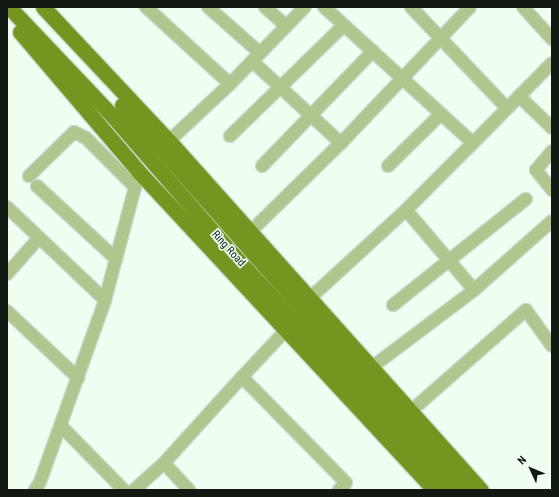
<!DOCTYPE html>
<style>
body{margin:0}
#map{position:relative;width:559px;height:497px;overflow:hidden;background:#f0fef2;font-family:"Roboto Condensed",sans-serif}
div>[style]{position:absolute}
.roads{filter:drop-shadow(1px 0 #ccd9ce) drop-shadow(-1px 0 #ccd9ce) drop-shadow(0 1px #ccd9ce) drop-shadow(0 -1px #ccd9ce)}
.minor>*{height:12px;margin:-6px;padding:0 6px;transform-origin:6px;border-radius:6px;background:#b1c58f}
.major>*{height:15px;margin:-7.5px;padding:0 7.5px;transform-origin:7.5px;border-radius:7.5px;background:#769520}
span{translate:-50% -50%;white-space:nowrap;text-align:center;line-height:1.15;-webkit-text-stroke:3.5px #f0fef2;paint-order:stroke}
.street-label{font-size:11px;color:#111912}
.frame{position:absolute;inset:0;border:8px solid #111912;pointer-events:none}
.north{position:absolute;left:511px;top:449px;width:40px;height:40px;-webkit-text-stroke:3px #f0fef2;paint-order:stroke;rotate:314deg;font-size:11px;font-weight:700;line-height:16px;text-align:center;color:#111912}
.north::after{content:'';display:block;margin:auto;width:14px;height:18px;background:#111912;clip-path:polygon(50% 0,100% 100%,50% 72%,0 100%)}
</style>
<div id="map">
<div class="roads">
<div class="minor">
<i style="left:146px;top:7px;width:114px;rotate:42.5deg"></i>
<i style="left:208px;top:7px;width:69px;rotate:41.5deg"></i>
<i style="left:265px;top:7px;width:28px;rotate:42deg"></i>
<i style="left:411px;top:7px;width:139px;rotate:46.5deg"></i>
<i style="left:523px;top:7px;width:43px;rotate:47.8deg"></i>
<i style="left:252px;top:61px;width:121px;rotate:42.7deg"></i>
<i style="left:341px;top:143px;width:187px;rotate:-46.5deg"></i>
<i style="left:519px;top:96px;width:46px;rotate:44.1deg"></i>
<i style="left:230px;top:136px;width:159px;rotate:-44.2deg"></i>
<i style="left:169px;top:141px;width:83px;rotate:-43.1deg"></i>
<i style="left:230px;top:84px;width:107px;rotate:-45.8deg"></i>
<i style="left:473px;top:143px;width:112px;rotate:-45.4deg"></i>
<i style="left:552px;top:151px;width:25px;rotate:130deg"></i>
<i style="left:536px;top:170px;width:26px;rotate:51deg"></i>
<i style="left:262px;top:166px;width:160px;rotate:-46deg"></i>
<i style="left:388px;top:166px;width:74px;rotate:-44.5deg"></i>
<i style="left:29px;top:176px;width:63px;rotate:-44.4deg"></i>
<i style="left:74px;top:132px;width:13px;rotate:27deg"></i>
<i style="left:86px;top:138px;width:69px;rotate:45deg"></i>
<i style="left:37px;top:186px;width:108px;rotate:42.7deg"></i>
<i style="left:7px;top:207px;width:135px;rotate:43.5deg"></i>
<i style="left:406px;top:210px;width:105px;rotate:49.6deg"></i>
<i style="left:250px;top:232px;width:127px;rotate:-44.4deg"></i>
<i style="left:7px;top:274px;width:48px;rotate:-48.4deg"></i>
<i style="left:310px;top:298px;width:130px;rotate:-42.5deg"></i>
<i style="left:406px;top:210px;width:95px;rotate:-45deg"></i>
<i style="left:473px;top:143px;width:202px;rotate:-137.6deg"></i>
<i style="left:393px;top:305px;width:170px;rotate:-38.6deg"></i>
<i style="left:7px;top:311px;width:98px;rotate:43.3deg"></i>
<i style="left:286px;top:330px;width:64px;rotate:133.1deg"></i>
<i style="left:242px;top:377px;width:148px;rotate:45.5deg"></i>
<i style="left:346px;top:483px;width:10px;rotate:135deg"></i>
<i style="left:372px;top:367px;width:128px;rotate:-37deg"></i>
<i style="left:474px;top:290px;width:104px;rotate:-41.5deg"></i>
<i style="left:411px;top:411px;width:153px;rotate:-41.3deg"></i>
<i style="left:526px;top:310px;width:44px;rotate:54.2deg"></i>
<i style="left:61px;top:426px;width:90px;rotate:45.5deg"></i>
<i style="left:164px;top:463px;width:37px;rotate:47deg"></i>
<i style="left:35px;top:490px;width:9px;rotate:-58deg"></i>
<i style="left:40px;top:482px;width:193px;rotate:-70.3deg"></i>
<i style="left:105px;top:300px;width:132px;rotate:-75.1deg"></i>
<i style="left:134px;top:490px;width:40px;rotate:-42deg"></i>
<i style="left:164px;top:463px;width:116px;rotate:-47.8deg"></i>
</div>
<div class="major">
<i style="left:9px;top:7px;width:157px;rotate:46.5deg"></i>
<i style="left:117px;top:121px;width:171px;rotate:49deg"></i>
<i style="left:229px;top:250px;width:326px;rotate:47.5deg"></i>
<i style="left:43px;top:7px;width:184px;rotate:46.8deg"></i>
<i style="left:169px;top:141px;width:468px;rotate:48.2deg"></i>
<i style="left:20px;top:32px;width:184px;rotate:49.6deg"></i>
<i style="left:139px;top:172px;width:434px;rotate:47.1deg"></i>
<i style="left:122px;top:105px;width:514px;rotate:48.47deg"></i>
</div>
</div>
<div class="street-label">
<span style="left:228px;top:249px;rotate:48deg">Ring Road</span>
</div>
<div class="frame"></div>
<div class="north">N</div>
</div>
